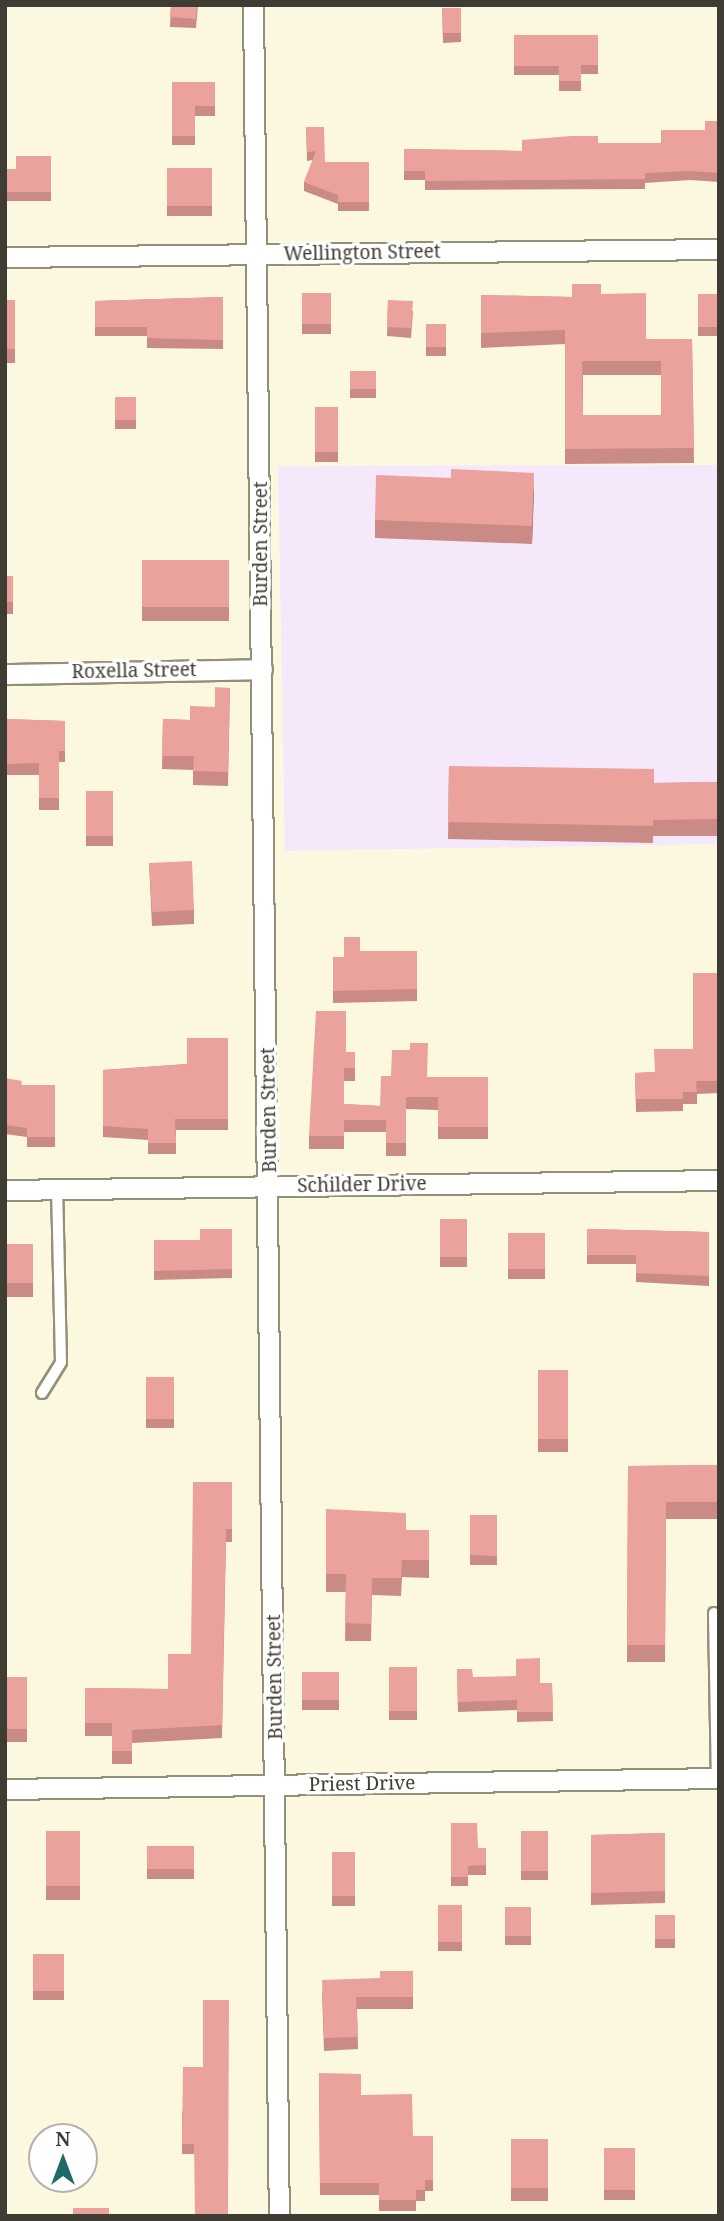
<!DOCTYPE html>
<style>
body{margin:0}
#map{position:relative;width:724px;height:2221px;overflow:hidden;background:#fcf8e0;font-family:"Noto Serif",serif}
div>[style]{position:absolute}
.industrial>*{inset:0;background:#f5e8fb}
.roads{filter:drop-shadow(2px 0 #939079) drop-shadow(-2px 0 #939079) drop-shadow(0 2px #939079) drop-shadow(0 -2px #939079)}
.service>*{height:10px;margin:-5px;padding:0 5px;transform-origin:5px;border-radius:5px;background:#fff}
.minor>*{height:19px;margin:-9.5px;padding:0 9.5px;transform-origin:9.5px;border-radius:9.5px;background:#fff}
.wall>*{inset:0;background:#ca8b87}
.shaded-wall>*{inset:0;background:#a4716e}
.building>*{inset:0;background:#eba29d}
span{translate:-50% -50%;white-space:nowrap;text-align:center;line-height:1.15;-webkit-text-stroke:7px #fff;paint-order:stroke}
.street-label{font-size:19px;color:#3f3d33}
.frame{position:absolute;inset:0;border:7px solid #3f3d33;pointer-events:none}
.north{position:absolute;left:28px;top:2123px;width:70px;height:70px;box-sizing:border-box;background:#fff;border:2px solid #b2b1ad;border-radius:50%;rotate:0deg;font-size:19px;font-weight:700;line-height:28px;text-align:center;color:#3f3d33}
.north::after{content:'';display:block;margin:auto;width:24px;height:32px;background:#1e6a69;clip-path:polygon(50% 0,100% 100%,50% 72%,0 100%)}
</style>
<div id="map">
<div class="industrial">
<i style="clip-path:polygon(719px 465px,719px 844px,285px 851px,278px 466px)"></i>
</div>
<div class="roads">
<div class="service">
<i style="left:42px;top:1393px;width:36px;rotate:-58deg"></i>
<i style="left:61px;top:1362px;width:172px;rotate:-91.3deg"></i>
<i style="left:714px;top:1613px;width:165px;rotate:89deg"></i>
</div>
<div class="minor">
<i style="left:253px;top:5px;width:2211px;rotate:89.33deg"></i>
<i style="left:5px;top:257px;width:714px;rotate:-0.64deg"></i>
<i style="left:5px;top:674px;width:257px;rotate:-1.1deg"></i>
<i style="left:5px;top:1190px;width:714px;rotate:-0.8deg"></i>
<i style="left:5px;top:1789px;width:714px;rotate:-0.88deg"></i>
</div>
</div>
<div class="wall">
<i style="clip-path:polygon(171px 5px,198px 5px,196px 28px,170px 27px)"></i>
<i style="clip-path:polygon(650px 5px,677px 5px,677px 6px,650px 6px)"></i>
<i style="clip-path:polygon(442px 8px,461px 8px,461px 42px,443px 43px)"></i>
<i style="clip-path:polygon(514px 35px,598px 35px,598px 74px,581px 74px,581px 91px,559px 91px,559px 75px,514px 75px)"></i>
<i style="clip-path:polygon(172px 82px,215px 82px,215px 116px,195px 116px,195px 145px,172px 145px)"></i>
<i style="clip-path:polygon(719px 121px,719px 182px,690px 180px,645px 183px,645px 189px,425px 190px,425px 180px,404px 180px,404px 149px,522px 151px,598px 143px,661px 143px,705px 130px)"></i>
<i style="clip-path:polygon(306px 127px,325px 162px,369px 162px,369px 211px,338px 211px,338px 204px,304px 191px,304px 182px,313px 160px,307px 161px)"></i>
<i style="clip-path:polygon(51px 156px,51px 201px,5px 201px,5px 169px,16px 169px)"></i>
<i style="clip-path:polygon(167px 168px,212px 168px,212px 216px,167px 216px)"></i>
<i style="clip-path:polygon(302px 293px,331px 293px,331px 334px,302px 334px)"></i>
<i style="clip-path:polygon(evenodd,601px 294px,646px 339px,692px 339px,694px 463px,565px 464px,565px 344px,481px 348px,481px 295px,572px 297px,601px 294px,583px 375px,661px 375px,661px 415px,583px 415px,583px 375px)"></i>
<i style="clip-path:polygon(698px 294px,719px 294px,719px 336px,698px 336px)"></i>
<i style="clip-path:polygon(223px 297px,223px 349px,147px 348px,147px 336px,95px 336px,95px 301px)"></i>
<i style="clip-path:polygon(5px 300px,15px 300px,15px 363px,5px 363px)"></i>
<i style="clip-path:polygon(388px 300px,413px 311px,411px 338px,387px 336px)"></i>
<i style="clip-path:polygon(426px 324px,446px 324px,446px 356px,426px 356px)"></i>
<i style="clip-path:polygon(350px 371px,376px 371px,376px 398px,350px 398px)"></i>
<i style="clip-path:polygon(115px 397px,136px 397px,136px 429px,115px 429px)"></i>
<i style="clip-path:polygon(315px 407px,338px 407px,338px 462px,315px 462px)"></i>
<i style="clip-path:polygon(451px 478px,534px 490px,532px 544px,375px 538px,375px 520px)"></i>
<i style="clip-path:polygon(142px 560px,229px 560px,229px 621px,142px 621px)"></i>
<i style="clip-path:polygon(5px 576px,13px 576px,13px 614px,5px 614px)"></i>
<i style="clip-path:polygon(230px 688px,228px 786px,193px 785px,193px 770px,162px 769px,163px 719px,190px 720px,215px 707px)"></i>
<i style="clip-path:polygon(5px 719px,65px 721px,65px 762px,59px 762px,59px 810px,39px 810px,39px 775px,5px 775px)"></i>
<i style="clip-path:polygon(449px 766px,654px 783px,719px 782px,719px 836px,653px 836px,653px 843px,448px 839px)"></i>
<i style="clip-path:polygon(86px 791px,113px 791px,113px 846px,86px 846px)"></i>
<i style="clip-path:polygon(149px 863px,194px 910px,194px 924px,152px 926px)"></i>
<i style="clip-path:polygon(360px 951px,417px 951px,417px 1001px,333px 1003px,333px 957px,344px 957px)"></i>
<i style="clip-path:polygon(719px 973px,719px 1093px,697px 1094px,697px 1104px,683px 1104px,683px 1111px,636px 1112px,635px 1073px,655px 1072px,693px 1049px)"></i>
<i style="clip-path:polygon(228px 1038px,228px 1130px,176px 1130px,176px 1154px,148px 1154px,148px 1140px,103px 1137px,103px 1070px,187px 1064px)"></i>
<i style="clip-path:polygon(346px 1052px,355px 1052px,355px 1081px,344px 1081px,344px 1104px,380px 1106px,428px 1077px,488px 1077px,488px 1139px,438px 1139px,438px 1110px,406px 1109px,406px 1156px,386px 1156px,386px 1132px,344px 1132px,344px 1149px,309px 1149px,309px 1136px)"></i>
<i style="clip-path:polygon(5px 1078px,22px 1085px,55px 1085px,55px 1147px,27px 1147px,27px 1137px,5px 1134px)"></i>
<i style="clip-path:polygon(440px 1219px,467px 1219px,467px 1267px,440px 1267px)"></i>
<i style="clip-path:polygon(232px 1229px,232px 1278px,154px 1280px,154px 1240px,200px 1240px)"></i>
<i style="clip-path:polygon(587px 1229px,709px 1232px,709px 1286px,636px 1282px,636px 1264px,587px 1264px)"></i>
<i style="clip-path:polygon(508px 1233px,545px 1233px,545px 1279px,508px 1279px)"></i>
<i style="clip-path:polygon(5px 1244px,33px 1244px,33px 1297px,5px 1297px)"></i>
<i style="clip-path:polygon(538px 1370px,568px 1370px,568px 1452px,538px 1452px)"></i>
<i style="clip-path:polygon(146px 1377px,174px 1377px,174px 1428px,146px 1428px)"></i>
<i style="clip-path:polygon(719px 1465px,719px 1519px,666px 1519px,665px 1662px,627px 1662px,628px 1466px)"></i>
<i style="clip-path:polygon(232px 1482px,232px 1542px,226px 1542px,222px 1738px,132px 1743px,132px 1764px,112px 1764px,112px 1736px,85px 1736px,85px 1688px,168px 1689px,191px 1654px)"></i>
<i style="clip-path:polygon(326px 1509px,406px 1530px,429px 1530px,429px 1578px,402px 1577px,401px 1596px,372px 1595px,371px 1641px,345px 1641px,346px 1592px,326px 1592px)"></i>
<i style="clip-path:polygon(470px 1515px,497px 1515px,497px 1565px,470px 1565px)"></i>
<i style="clip-path:polygon(389px 1667px,417px 1667px,417px 1720px,389px 1720px)"></i>
<i style="clip-path:polygon(457px 1669px,473px 1677px,540px 1683px,552px 1683px,553px 1721px,517px 1722px,517px 1710px,458px 1712px)"></i>
<i style="clip-path:polygon(302px 1672px,339px 1672px,339px 1710px,302px 1710px)"></i>
<i style="clip-path:polygon(5px 1677px,27px 1677px,27px 1742px,5px 1742px)"></i>
<i style="clip-path:polygon(451px 1823px,478px 1848px,486px 1848px,486px 1875px,468px 1875px,468px 1886px,451px 1886px)"></i>
<i style="clip-path:polygon(46px 1831px,80px 1831px,80px 1900px,46px 1900px)"></i>
<i style="clip-path:polygon(521px 1831px,548px 1831px,548px 1880px,521px 1880px)"></i>
<i style="clip-path:polygon(665px 1833px,665px 1903px,591px 1905px,591px 1835px)"></i>
<i style="clip-path:polygon(147px 1846px,194px 1846px,194px 1879px,147px 1879px)"></i>
<i style="clip-path:polygon(332px 1852px,355px 1852px,355px 1906px,332px 1906px)"></i>
<i style="clip-path:polygon(438px 1905px,462px 1905px,462px 1951px,438px 1951px)"></i>
<i style="clip-path:polygon(505px 1907px,531px 1907px,531px 1945px,505px 1945px)"></i>
<i style="clip-path:polygon(655px 1915px,675px 1915px,675px 1948px,655px 1948px)"></i>
<i style="clip-path:polygon(33px 1954px,64px 1954px,64px 2000px,33px 2000px)"></i>
<i style="clip-path:polygon(413px 1971px,413px 2009px,357px 2009px,358px 2049px,324px 2051px,322px 1992px)"></i>
<i style="clip-path:polygon(203px 2067px,194px 2154px,182px 2154px,182px 2112px)"></i>
<i style="clip-path:polygon(319px 2073px,361px 2095px,413px 2136px,433px 2136px,433px 2191px,425px 2191px,425px 2201px,416px 2201px,416px 2211px,379px 2211px,379px 2195px,320px 2195px)"></i>
<i style="clip-path:polygon(511px 2139px,548px 2139px,548px 2201px,511px 2201px)"></i>
<i style="clip-path:polygon(604px 2148px,635px 2148px,635px 2200px,604px 2200px)"></i>
</div>
<div class="shaded-wall">
<i style="clip-path:polygon(534px 473px,534px 490px,532px 544px,532px 526px)"></i>
</div>
<div class="building">
<i style="clip-path:polygon(171px 5px,197px 5px,196px 19px,170px 17px)"></i>
<i style="clip-path:polygon(442px 8px,461px 8px,461px 33px,443px 33px)"></i>
<i style="clip-path:polygon(514px 35px,598px 35px,598px 65px,581px 65px,581px 81px,559px 81px,559px 66px,514px 66px)"></i>
<i style="clip-path:polygon(172px 82px,215px 82px,215px 106px,195px 106px,195px 136px,172px 136px)"></i>
<i style="clip-path:polygon(705px 121px,719px 121px,719px 173px,690px 171px,645px 173px,645px 179px,425px 181px,425px 171px,404px 171px,404px 149px,522px 151px,522px 140px,571px 136px,598px 136px,598px 143px,661px 143px,661px 130px,705px 130px)"></i>
<i style="clip-path:polygon(306px 127px,324px 127px,325px 162px,369px 162px,369px 202px,338px 202px,338px 195px,304px 182px,316px 151px,307px 152px)"></i>
<i style="clip-path:polygon(16px 156px,51px 156px,51px 192px,5px 192px,5px 169px,16px 169px)"></i>
<i style="clip-path:polygon(167px 168px,212px 168px,212px 206px,167px 206px)"></i>
<i style="clip-path:polygon(evenodd,572px 284px,601px 284px,601px 294px,646px 293px,646px 339px,692px 339px,694px 448px,565px 449px,565px 330px,481px 333px,481px 295px,572px 297px,572px 284px,582px 361px,661px 361px,661px 415px,583px 415px,582px 361px)"></i>
<i style="clip-path:polygon(302px 293px,331px 293px,331px 324px,302px 324px)"></i>
<i style="clip-path:polygon(698px 294px,719px 294px,719px 327px,698px 327px)"></i>
<i style="clip-path:polygon(223px 297px,223px 340px,147px 338px,147px 327px,95px 327px,95px 301px)"></i>
<i style="clip-path:polygon(5px 300px,15px 300px,15px 349px,5px 349px)"></i>
<i style="clip-path:polygon(388px 300px,413px 301px,411px 328px,387px 327px)"></i>
<i style="clip-path:polygon(426px 324px,446px 324px,446px 347px,426px 347px)"></i>
<i style="clip-path:polygon(350px 371px,376px 371px,376px 389px,350px 389px)"></i>
<i style="clip-path:polygon(115px 397px,136px 397px,136px 420px,115px 420px)"></i>
<i style="clip-path:polygon(315px 407px,338px 407px,338px 452px,315px 452px)"></i>
<i style="clip-path:polygon(451px 469px,534px 473px,532px 526px,375px 520px,376px 475px,451px 478px)"></i>
<i style="clip-path:polygon(142px 560px,229px 560px,229px 607px,142px 607px)"></i>
<i style="clip-path:polygon(5px 576px,13px 576px,13px 602px,5px 602px)"></i>
<i style="clip-path:polygon(215px 687px,230px 688px,228px 772px,193px 771px,194px 756px,162px 756px,163px 719px,190px 720px,190px 706px,215px 707px)"></i>
<i style="clip-path:polygon(5px 719px,65px 721px,65px 751px,59px 751px,59px 798px,39px 798px,39px 763px,5px 764px)"></i>
<i style="clip-path:polygon(449px 766px,654px 769px,654px 783px,719px 782px,719px 819px,653px 820px,653px 826px,448px 822px)"></i>
<i style="clip-path:polygon(86px 791px,113px 791px,113px 836px,86px 836px)"></i>
<i style="clip-path:polygon(192px 861px,194px 910px,152px 912px,149px 863px)"></i>
<i style="clip-path:polygon(344px 937px,360px 937px,360px 951px,417px 951px,417px 989px,333px 991px,333px 957px,344px 957px)"></i>
<i style="clip-path:polygon(693px 973px,719px 973px,719px 1081px,696px 1081px,697px 1092px,683px 1092px,683px 1099px,636px 1099px,635px 1073px,655px 1072px,654px 1049px,693px 1049px)"></i>
<i style="clip-path:polygon(316px 1011px,346px 1011px,346px 1052px,355px 1052px,355px 1068px,344px 1068px,344px 1104px,380px 1106px,381px 1076px,391px 1076px,392px 1050px,410px 1050px,410px 1043px,428px 1043px,427px 1077px,488px 1077px,488px 1127px,438px 1127px,438px 1097px,406px 1097px,406px 1143px,386px 1143px,386px 1120px,344px 1120px,344px 1136px,309px 1136px)"></i>
<i style="clip-path:polygon(187px 1038px,228px 1038px,228px 1119px,175px 1119px,176px 1143px,148px 1143px,148px 1129px,103px 1126px,103px 1070px,187px 1064px)"></i>
<i style="clip-path:polygon(5px 1078px,22px 1081px,21px 1085px,55px 1085px,55px 1137px,27px 1137px,27px 1128px,5px 1125px)"></i>
<i style="clip-path:polygon(440px 1219px,467px 1219px,467px 1257px,440px 1257px)"></i>
<i style="clip-path:polygon(200px 1229px,232px 1229px,232px 1269px,154px 1271px,154px 1240px,200px 1240px)"></i>
<i style="clip-path:polygon(587px 1229px,709px 1232px,709px 1276px,636px 1273px,636px 1255px,587px 1255px)"></i>
<i style="clip-path:polygon(508px 1233px,545px 1233px,545px 1269px,508px 1269px)"></i>
<i style="clip-path:polygon(5px 1244px,33px 1244px,33px 1283px,5px 1283px)"></i>
<i style="clip-path:polygon(538px 1370px,568px 1370px,568px 1439px,538px 1439px)"></i>
<i style="clip-path:polygon(146px 1377px,174px 1377px,174px 1419px,146px 1419px)"></i>
<i style="clip-path:polygon(719px 1465px,719px 1502px,666px 1502px,665px 1645px,627px 1645px,628px 1466px)"></i>
<i style="clip-path:polygon(193px 1482px,232px 1482px,232px 1529px,226px 1529px,222px 1725px,132px 1730px,132px 1751px,112px 1751px,112px 1723px,85px 1723px,85px 1688px,168px 1689px,168px 1654px,191px 1654px)"></i>
<i style="clip-path:polygon(326px 1509px,406px 1513px,406px 1530px,429px 1530px,429px 1560px,402px 1560px,401px 1578px,372px 1578px,371px 1624px,345px 1623px,346px 1574px,326px 1574px)"></i>
<i style="clip-path:polygon(470px 1515px,497px 1515px,497px 1556px,470px 1555px)"></i>
<i style="clip-path:polygon(540px 1658px,540px 1683px,552px 1683px,553px 1712px,517px 1712px,517px 1700px,458px 1702px,457px 1669px,472px 1669px,473px 1677px,516px 1676px,516px 1659px)"></i>
<i style="clip-path:polygon(389px 1667px,417px 1667px,417px 1711px,389px 1711px)"></i>
<i style="clip-path:polygon(302px 1672px,339px 1672px,339px 1700px,302px 1700px)"></i>
<i style="clip-path:polygon(5px 1677px,27px 1677px,27px 1729px,5px 1729px)"></i>
<i style="clip-path:polygon(451px 1823px,477px 1823px,478px 1848px,486px 1848px,486px 1865px,468px 1866px,468px 1877px,451px 1877px)"></i>
<i style="clip-path:polygon(46px 1831px,80px 1831px,80px 1886px,46px 1886px)"></i>
<i style="clip-path:polygon(521px 1831px,548px 1831px,548px 1871px,521px 1871px)"></i>
<i style="clip-path:polygon(665px 1833px,665px 1891px,591px 1893px,591px 1835px)"></i>
<i style="clip-path:polygon(147px 1846px,194px 1846px,194px 1869px,147px 1869px)"></i>
<i style="clip-path:polygon(332px 1852px,355px 1852px,355px 1896px,332px 1896px)"></i>
<i style="clip-path:polygon(438px 1905px,462px 1905px,462px 1942px,438px 1942px)"></i>
<i style="clip-path:polygon(505px 1907px,531px 1907px,531px 1936px,505px 1936px)"></i>
<i style="clip-path:polygon(655px 1915px,675px 1915px,675px 1939px,655px 1939px)"></i>
<i style="clip-path:polygon(33px 1954px,64px 1954px,64px 1991px,33px 1991px)"></i>
<i style="clip-path:polygon(380px 1971px,413px 1971px,413px 1997px,356px 1997px,358px 2037px,324px 2038px,322px 1980px,380px 1978px)"></i>
<i style="clip-path:polygon(203px 2000px,229px 2000px,228px 2216px,195px 2216px,194px 2144px,182px 2144px,183px 2067px,203px 2067px)"></i>
<i style="clip-path:polygon(319px 2073px,361px 2074px,361px 2095px,412px 2094px,413px 2136px,433px 2136px,433px 2180px,425px 2180px,425px 2190px,416px 2190px,416px 2200px,379px 2200px,379px 2183px,320px 2183px)"></i>
<i style="clip-path:polygon(511px 2139px,548px 2139px,548px 2188px,511px 2188px)"></i>
<i style="clip-path:polygon(604px 2148px,635px 2148px,635px 2190px,604px 2190px)"></i>
<i style="clip-path:polygon(73px 2208px,109px 2208px,109px 2216px,73px 2216px)"></i>
</div>
<div class="street-label">
<span style="left:362px;top:253px;rotate:-1deg">Wellington Street</span>
<span style="left:261px;top:544px;rotate:-90deg">Burden Street</span>
<span style="left:134px;top:671px;rotate:-1deg">Roxella Street</span>
<span style="left:269px;top:1110px;rotate:-91deg">Burden Street</span>
<span style="left:362px;top:1185px;rotate:-1deg">Schilder Drive</span>
<span style="left:275px;top:1677px;rotate:-91deg">Burden Street</span>
<span style="left:362px;top:1784px;rotate:-1deg">Priest Drive</span>
</div>
<div class="frame"></div>
<div class="north">N</div>
</div>
